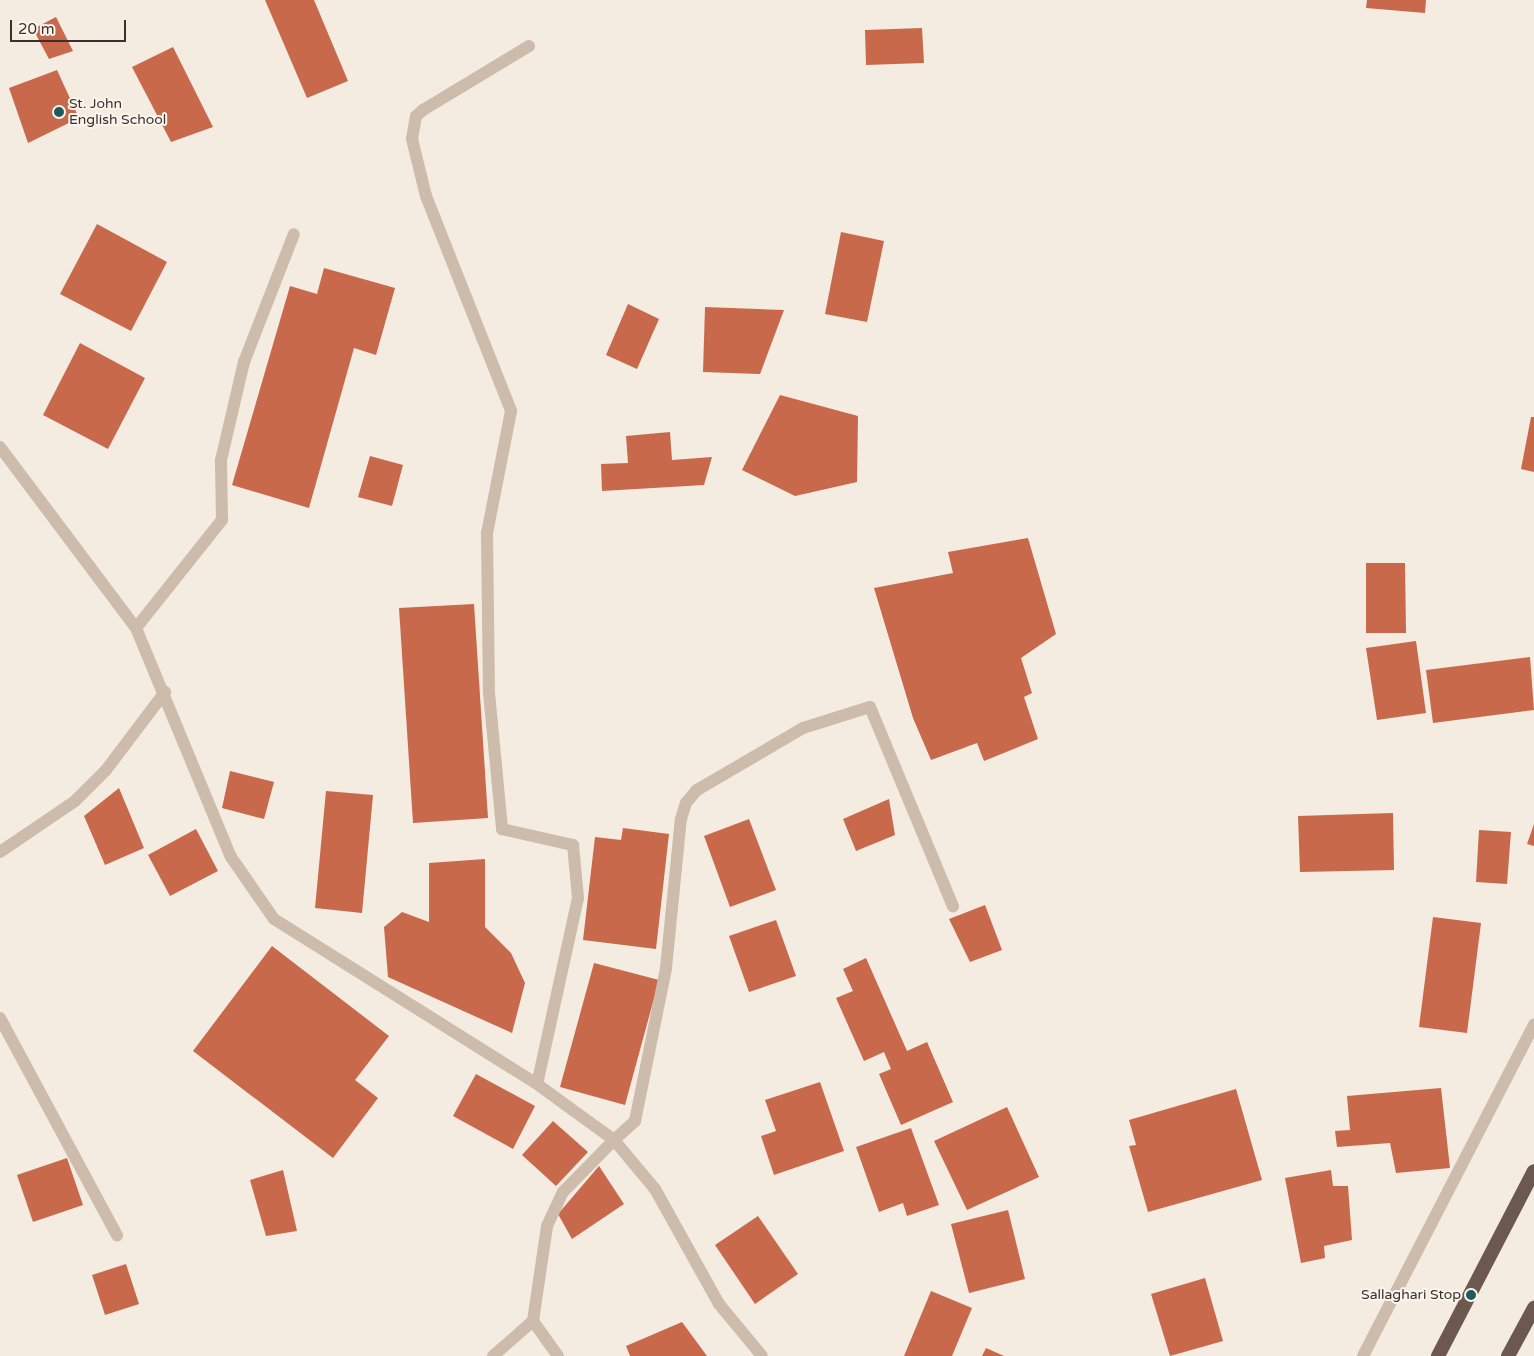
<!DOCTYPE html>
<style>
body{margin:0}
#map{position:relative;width:1534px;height:1356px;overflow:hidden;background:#f4ebe1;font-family:"Varela Round",sans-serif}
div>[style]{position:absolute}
.building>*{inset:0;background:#c8694b}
.service>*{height:12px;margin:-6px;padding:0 6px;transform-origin:6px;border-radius:6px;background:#cdbbac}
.minor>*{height:12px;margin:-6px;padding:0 6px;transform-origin:6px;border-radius:6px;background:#cdbbac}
.tertiary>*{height:12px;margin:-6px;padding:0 6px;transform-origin:6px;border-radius:6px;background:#cdbbac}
.trunk>*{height:14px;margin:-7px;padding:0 7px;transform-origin:7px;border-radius:7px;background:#6c584f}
.dots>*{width:14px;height:14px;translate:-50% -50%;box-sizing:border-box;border:2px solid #fbf5ee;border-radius:50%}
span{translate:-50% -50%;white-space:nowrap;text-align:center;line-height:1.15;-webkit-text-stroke:4px #fbf5ee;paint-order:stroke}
.poi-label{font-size:14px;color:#3b302b}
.left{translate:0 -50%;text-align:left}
.right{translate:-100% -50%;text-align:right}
.scale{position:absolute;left:10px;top:20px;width:116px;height:22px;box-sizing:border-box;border:2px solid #3b302b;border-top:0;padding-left:6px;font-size:15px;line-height:18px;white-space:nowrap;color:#3b302b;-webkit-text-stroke:4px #fbf5ee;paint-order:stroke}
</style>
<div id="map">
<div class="building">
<i style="clip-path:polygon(265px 0,314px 0,348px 81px,307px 98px)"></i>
<i style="clip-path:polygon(1367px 0,1426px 0,1425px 13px,1366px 8px)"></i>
<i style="clip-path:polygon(56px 17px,73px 51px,49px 59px,33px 29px)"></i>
<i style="clip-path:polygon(922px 28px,924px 63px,866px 65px,865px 30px)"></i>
<i style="clip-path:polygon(173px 47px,213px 127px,171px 142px,132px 67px)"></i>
<i style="clip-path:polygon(57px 70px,79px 118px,28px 143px,9px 88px)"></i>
<i style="clip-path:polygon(97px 224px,167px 262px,131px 331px,60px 294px)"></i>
<i style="clip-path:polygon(841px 232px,884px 241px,867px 322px,825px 314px)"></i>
<i style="clip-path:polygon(324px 268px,395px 288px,376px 355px,354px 348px,309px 508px,232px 485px,290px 286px,317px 294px)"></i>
<i style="clip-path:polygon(628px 304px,659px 319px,637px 369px,606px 355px)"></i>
<i style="clip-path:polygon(705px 307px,784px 310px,760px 374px,703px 372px)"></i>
<i style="clip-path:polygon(80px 343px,145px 378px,108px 449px,43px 415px)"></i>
<i style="clip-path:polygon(780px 395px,858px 416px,857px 482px,795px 496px,742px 470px)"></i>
<i style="clip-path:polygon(1531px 417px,1534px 417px,1534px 472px,1521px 469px)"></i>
<i style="clip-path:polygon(670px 432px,672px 460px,712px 457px,704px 485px,602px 491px,601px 464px,628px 463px,626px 436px)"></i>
<i style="clip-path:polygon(370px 456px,403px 465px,392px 506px,358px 497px)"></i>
<i style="clip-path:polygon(1028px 538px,1056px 634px,1021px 658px,1032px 693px,1024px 697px,1038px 739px,984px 761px,977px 743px,931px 760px,913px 718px,874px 588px,953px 573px,948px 552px)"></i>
<i style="clip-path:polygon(1366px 563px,1405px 563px,1406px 633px,1366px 633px)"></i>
<i style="clip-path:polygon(474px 604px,488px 818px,413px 823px,399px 608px)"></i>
<i style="clip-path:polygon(1416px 641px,1426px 713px,1377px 720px,1366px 648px)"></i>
<i style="clip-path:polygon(1530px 657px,1534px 710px,1433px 723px,1426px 670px)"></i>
<i style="clip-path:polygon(230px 771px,274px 782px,264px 819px,222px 808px)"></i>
<i style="clip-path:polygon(119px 788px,144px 848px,105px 865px,84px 816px)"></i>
<i style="clip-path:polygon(326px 791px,373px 795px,362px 913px,315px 908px)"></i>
<i style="clip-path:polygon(889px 799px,895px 835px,856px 851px,843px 819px)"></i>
<i style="clip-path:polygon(1393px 813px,1394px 870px,1300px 872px,1298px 816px)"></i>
<i style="clip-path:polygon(749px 819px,776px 890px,730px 907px,704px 836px)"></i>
<i style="clip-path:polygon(1534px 824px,1534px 846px,1527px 844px)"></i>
<i style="clip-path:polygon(623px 828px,669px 834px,656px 949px,583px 940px,595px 837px,621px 840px)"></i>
<i style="clip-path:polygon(196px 829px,218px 871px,170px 896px,148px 855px)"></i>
<i style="clip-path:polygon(1479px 830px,1511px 832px,1507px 884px,1476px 882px)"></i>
<i style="clip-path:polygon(485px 859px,485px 927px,511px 953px,525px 983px,512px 1033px,388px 977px,384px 927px,402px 912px,429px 922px,429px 863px)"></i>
<i style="clip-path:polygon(985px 905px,1002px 950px,970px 962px,949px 919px)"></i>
<i style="clip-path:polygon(1433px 917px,1481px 923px,1467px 1033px,1419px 1027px)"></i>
<i style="clip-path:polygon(776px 920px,796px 976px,749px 992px,729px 936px)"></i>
<i style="clip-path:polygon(272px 946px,389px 1036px,355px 1080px,378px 1098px,333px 1158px,193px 1051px)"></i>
<i style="clip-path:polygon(866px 958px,907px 1051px,927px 1042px,953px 1102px,901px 1125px,879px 1074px,891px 1069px,884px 1052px,864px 1061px,836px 998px,853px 991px,843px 969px)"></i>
<i style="clip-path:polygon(594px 963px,659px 980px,625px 1105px,560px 1087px)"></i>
<i style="clip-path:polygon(476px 1074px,535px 1106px,513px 1149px,453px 1116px)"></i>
<i style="clip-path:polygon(820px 1082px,844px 1151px,774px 1175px,761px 1136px,776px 1131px,765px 1100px)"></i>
<i style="clip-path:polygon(1441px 1088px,1450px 1168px,1396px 1173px,1390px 1143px,1337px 1147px,1335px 1131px,1350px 1130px,1347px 1096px)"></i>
<i style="clip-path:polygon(1236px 1089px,1262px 1180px,1148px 1212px,1129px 1146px,1136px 1145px,1129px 1120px)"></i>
<i style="clip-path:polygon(1007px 1107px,1039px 1177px,967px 1210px,934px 1141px)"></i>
<i style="clip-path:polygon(553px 1121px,588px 1152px,556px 1186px,522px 1155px)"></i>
<i style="clip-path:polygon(911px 1128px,939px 1205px,907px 1216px,903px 1203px,879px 1212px,856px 1147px)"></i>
<i style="clip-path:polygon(67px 1158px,83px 1205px,33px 1222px,17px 1175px)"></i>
<i style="clip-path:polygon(599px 1166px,624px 1204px,572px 1239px,558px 1214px)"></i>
<i style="clip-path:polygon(283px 1170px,297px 1231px,266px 1236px,250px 1180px)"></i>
<i style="clip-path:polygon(1331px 1170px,1333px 1186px,1348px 1186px,1352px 1240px,1324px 1246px,1325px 1258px,1301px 1263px,1285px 1178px)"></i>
<i style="clip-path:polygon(1008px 1210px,1025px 1279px,969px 1293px,951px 1224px)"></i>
<i style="clip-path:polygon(758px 1216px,798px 1274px,755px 1304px,715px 1245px)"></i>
<i style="clip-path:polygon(126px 1264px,139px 1304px,105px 1315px,92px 1275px)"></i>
<i style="clip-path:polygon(1205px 1278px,1223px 1341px,1170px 1356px,1151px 1294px)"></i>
<i style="clip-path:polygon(931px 1291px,972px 1308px,952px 1356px,904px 1356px)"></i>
<i style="clip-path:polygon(682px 1322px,707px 1356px,630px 1356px,626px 1346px)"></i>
<i style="clip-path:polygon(986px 1348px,1004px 1356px,982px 1356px)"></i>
</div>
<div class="service">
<i style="left:136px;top:628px;width:138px;rotate:-51.5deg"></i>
<i style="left:222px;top:520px;width:60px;rotate:-91deg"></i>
<i style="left:221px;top:460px;width:101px;rotate:-76.8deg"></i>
<i style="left:244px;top:362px;width:137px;rotate:-68.7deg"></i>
<i style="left:614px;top:1140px;width:28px;rotate:-42deg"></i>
<i style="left:635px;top:1121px;width:156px;rotate:-78.5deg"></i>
<i style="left:666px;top:968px;width:150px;rotate:-84.3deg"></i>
<i style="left:681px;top:819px;width:17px;rotate:-73deg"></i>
<i style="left:686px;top:803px;width:17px;rotate:-50deg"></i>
<i style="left:697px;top:790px;width:123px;rotate:-30.3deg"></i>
<i style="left:803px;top:728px;width:70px;rotate:-17.4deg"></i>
<i style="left:870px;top:707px;width:216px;rotate:67.4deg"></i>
<i style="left:1363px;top:1356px;width:373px;rotate:-62.7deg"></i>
</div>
<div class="minor">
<i style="left:529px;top:46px;width:124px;rotate:148.9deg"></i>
<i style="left:423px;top:110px;width:9px;rotate:139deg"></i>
<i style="left:416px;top:116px;width:23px;rotate:100deg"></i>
<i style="left:412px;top:139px;width:59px;rotate:76.2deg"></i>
<i style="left:426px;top:196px;width:231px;rotate:68.4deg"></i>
<i style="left:511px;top:411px;width:124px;rotate:101.1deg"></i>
<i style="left:487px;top:533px;width:160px;rotate:89.3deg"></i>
<i style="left:489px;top:693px;width:137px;rotate:84.5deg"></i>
<i style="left:502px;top:829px;width:73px;rotate:12.7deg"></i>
<i style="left:573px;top:845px;width:53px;rotate:84.6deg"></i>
<i style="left:578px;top:898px;width:190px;rotate:102.4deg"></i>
<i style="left:0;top:852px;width:91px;rotate:-34.2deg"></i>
<i style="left:75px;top:801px;width:44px;rotate:-45deg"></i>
<i style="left:106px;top:770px;width:98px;rotate:-52.9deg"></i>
<i style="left:0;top:1018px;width:247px;rotate:61.7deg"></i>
<i style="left:533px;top:1321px;width:43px;rotate:54.5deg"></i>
<i style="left:493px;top:1356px;width:53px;rotate:-41.2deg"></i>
<i style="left:533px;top:1321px;width:96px;rotate:-81.6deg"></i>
<i style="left:547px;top:1226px;width:38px;rotate:-65deg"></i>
<i style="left:563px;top:1192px;width:73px;rotate:-45.6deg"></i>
</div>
<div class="tertiary">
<i style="left:0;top:447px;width:226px;rotate:53.1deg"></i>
<i style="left:136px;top:628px;width:248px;rotate:67.5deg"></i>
<i style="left:231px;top:857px;width:75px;rotate:55.3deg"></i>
<i style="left:274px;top:919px;width:310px;rotate:32.1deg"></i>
<i style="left:537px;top:1084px;width:95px;rotate:36deg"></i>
<i style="left:614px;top:1140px;width:64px;rotate:50.1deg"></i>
<i style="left:655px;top:1189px;width:132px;rotate:60.9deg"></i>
<i style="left:719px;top:1304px;width:67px;rotate:50.4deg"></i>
</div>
<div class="trunk">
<i style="left:1438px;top:1356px;width:208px;rotate:-62.6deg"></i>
<i style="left:1508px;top:1356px;width:55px;rotate:-61.6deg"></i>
</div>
<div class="dots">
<i style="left:59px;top:112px;background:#1f5a5e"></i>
<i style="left:1471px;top:1295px;background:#1f5a5e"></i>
</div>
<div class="poi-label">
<span class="left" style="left:69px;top:112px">St. John<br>English School</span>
<span class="right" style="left:1461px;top:1295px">Sallaghari Stop</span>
</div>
<div class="scale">20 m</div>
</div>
